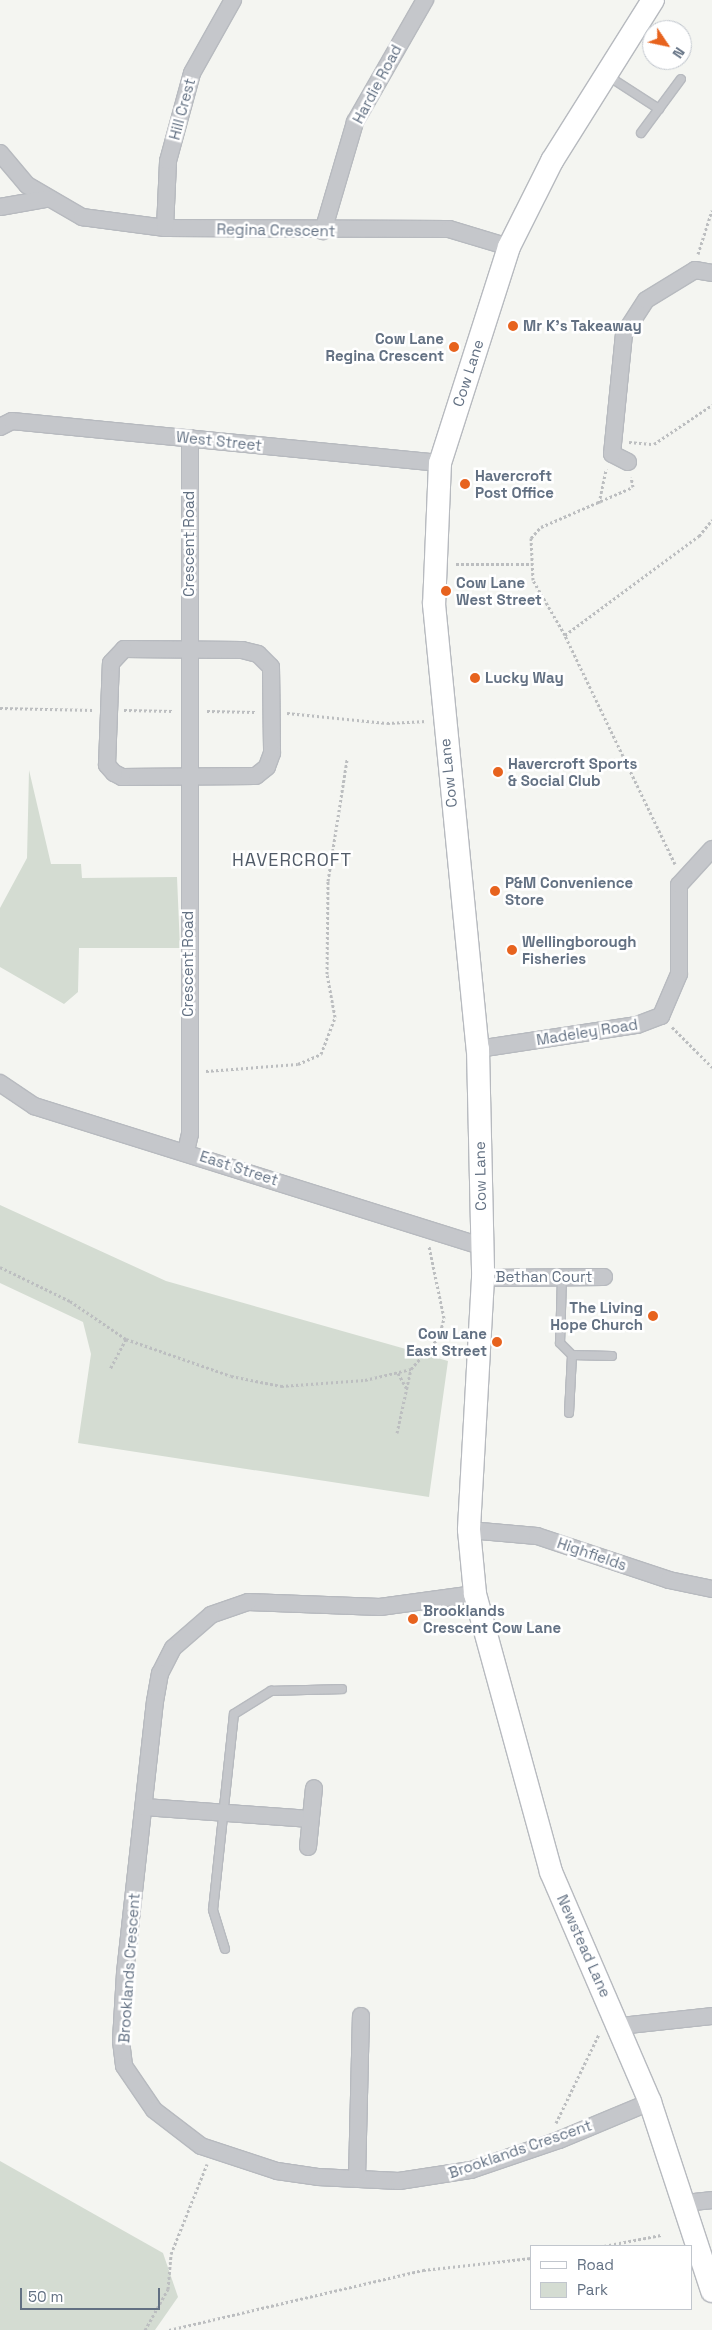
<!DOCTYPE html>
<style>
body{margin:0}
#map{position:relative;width:712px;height:2330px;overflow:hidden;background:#f4f5f1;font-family:"Space Grotesk",sans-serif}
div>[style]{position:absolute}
.green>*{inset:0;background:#d4dcd2}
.path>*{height:3px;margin-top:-1.5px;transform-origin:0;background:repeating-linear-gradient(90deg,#bcbec0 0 2.5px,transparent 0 5px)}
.roads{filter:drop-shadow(1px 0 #b7babf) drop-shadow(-1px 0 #b7babf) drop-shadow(0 1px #b7babf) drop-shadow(0 -1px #b7babf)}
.lane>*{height:8px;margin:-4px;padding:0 4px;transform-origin:4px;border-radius:4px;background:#c5c7cb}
.street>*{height:16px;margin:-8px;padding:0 8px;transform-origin:8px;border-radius:8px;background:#c5c7cb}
.secondary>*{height:22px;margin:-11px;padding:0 11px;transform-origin:11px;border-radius:11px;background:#fff}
.dots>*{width:14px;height:14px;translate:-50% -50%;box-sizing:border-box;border:2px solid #fff;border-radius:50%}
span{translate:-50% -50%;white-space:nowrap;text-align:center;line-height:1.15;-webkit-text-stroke:5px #fff;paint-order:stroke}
.street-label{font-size:15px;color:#637183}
.poi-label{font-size:15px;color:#637183;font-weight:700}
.left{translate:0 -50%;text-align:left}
.right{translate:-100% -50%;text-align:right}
.quarter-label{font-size:18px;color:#515b68;letter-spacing:1px}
.legend{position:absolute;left:530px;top:2245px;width:162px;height:65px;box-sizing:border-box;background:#fff;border:1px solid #c1c6cd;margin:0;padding:6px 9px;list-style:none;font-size:15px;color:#637183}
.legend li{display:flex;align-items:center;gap:10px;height:25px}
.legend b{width:25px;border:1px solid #c1c6cd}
.north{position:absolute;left:642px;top:20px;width:50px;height:50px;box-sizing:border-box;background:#fff;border:1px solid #c1c6cd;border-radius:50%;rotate:124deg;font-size:14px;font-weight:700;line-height:20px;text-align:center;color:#637183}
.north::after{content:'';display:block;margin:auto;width:18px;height:22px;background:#e7631e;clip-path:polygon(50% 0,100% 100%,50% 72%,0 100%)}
.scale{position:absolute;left:20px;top:2288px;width:140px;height:22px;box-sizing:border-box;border:2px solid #637183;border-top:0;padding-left:6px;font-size:15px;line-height:18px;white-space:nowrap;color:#637183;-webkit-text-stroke:4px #fff;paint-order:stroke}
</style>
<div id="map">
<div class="green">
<i style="clip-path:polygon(29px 770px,51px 864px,81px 864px,82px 878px,177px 877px,180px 948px,79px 948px,78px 992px,64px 1004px,0 967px,0 908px,27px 858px)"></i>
<i style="clip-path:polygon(0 1205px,166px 1281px,448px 1361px,429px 1497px,78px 1443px,91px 1354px,83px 1322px,0 1283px)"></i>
<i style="clip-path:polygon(0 2161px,163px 2253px,178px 2297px,155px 2330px,0 2330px)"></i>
</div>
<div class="path">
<i style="left:698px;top:254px;width:46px;rotate:-72.3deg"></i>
<i style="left:629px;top:442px;width:25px;rotate:5deg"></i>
<i style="left:654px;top:444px;width:70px;rotate:-33.9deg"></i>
<i style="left:599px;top:503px;width:35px;rotate:-78deg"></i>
<i style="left:456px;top:564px;width:75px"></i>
<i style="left:565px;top:635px;width:64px;rotate:-120.2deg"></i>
<i style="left:533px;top:580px;width:42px;rotate:-92.7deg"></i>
<i style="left:531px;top:538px;width:15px;rotate:-48deg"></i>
<i style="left:541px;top:527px;width:100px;rotate:-23.5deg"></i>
<i style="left:633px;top:487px;width:10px;rotate:-101deg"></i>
<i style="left:0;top:708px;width:93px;rotate:1.2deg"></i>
<i style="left:124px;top:710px;width:49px;rotate:1.2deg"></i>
<i style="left:207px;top:711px;width:48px;rotate:1.2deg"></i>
<i style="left:287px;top:713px;width:100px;rotate:5.7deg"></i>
<i style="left:387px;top:723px;width:40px;rotate:-2.9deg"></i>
<i style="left:675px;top:864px;width:254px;rotate:-115.7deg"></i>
<i style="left:565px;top:635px;width:167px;rotate:-36.5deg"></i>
<i style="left:699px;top:536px;width:21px;rotate:-51deg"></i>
<i style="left:672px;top:1027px;width:57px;rotate:45deg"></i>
<i style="left:206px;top:1071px;width:92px;rotate:-4.4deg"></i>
<i style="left:298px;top:1064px;width:25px;rotate:-23deg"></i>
<i style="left:321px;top:1054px;width:40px;rotate:-69deg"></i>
<i style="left:335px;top:1017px;width:44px;rotate:-100.5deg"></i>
<i style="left:327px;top:974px;width:93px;rotate:-89.4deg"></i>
<i style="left:328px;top:881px;width:123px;rotate:-81.1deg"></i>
<i style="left:0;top:1267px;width:78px;rotate:25.9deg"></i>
<i style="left:70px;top:1301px;width:68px;rotate:34.2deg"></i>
<i style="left:126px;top:1339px;width:34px;rotate:118deg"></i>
<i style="left:126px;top:1339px;width:111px;rotate:19.4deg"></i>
<i style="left:231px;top:1376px;width:51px;rotate:11.3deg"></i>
<i style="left:281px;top:1386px;width:84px;rotate:-4.1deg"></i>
<i style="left:365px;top:1380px;width:47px;rotate:-13.4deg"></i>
<i style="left:411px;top:1369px;width:43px;rotate:-48.8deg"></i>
<i style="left:439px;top:1337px;width:20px;rotate:-75deg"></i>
<i style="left:444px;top:1318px;width:74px;rotate:-101.8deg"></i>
<i style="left:398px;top:1373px;width:18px;rotate:61deg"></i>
<i style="left:397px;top:1433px;width:66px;rotate:-77.7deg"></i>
<i style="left:556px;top:2123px;width:99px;rotate:-64.2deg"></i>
<i style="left:604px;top:2246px;width:58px;rotate:-10.9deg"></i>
<i style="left:145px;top:2330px;width:47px;rotate:-60.7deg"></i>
<i style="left:168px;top:2289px;width:35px;rotate:-85deg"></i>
<i style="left:171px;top:2254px;width:97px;rotate:-68.2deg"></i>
<i style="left:169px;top:2330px;width:261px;rotate:-13.3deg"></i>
<i style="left:423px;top:2270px;width:109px;rotate:-6.3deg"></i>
</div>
<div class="roads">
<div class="lane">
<i style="left:608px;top:76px;width:61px;rotate:32.9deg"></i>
<i style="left:641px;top:133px;width:67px;rotate:-53.5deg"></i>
<i style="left:562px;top:1277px;width:66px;rotate:91.7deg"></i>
<i style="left:560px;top:1343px;width:17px;rotate:45deg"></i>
<i style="left:569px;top:1413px;width:58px;rotate:-87deg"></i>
<i style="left:572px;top:1355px;width:40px;rotate:1.4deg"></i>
<i style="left:225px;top:1949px;width:41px;rotate:-107.1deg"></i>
<i style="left:213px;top:1910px;width:197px;rotate:-83.9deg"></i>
<i style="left:234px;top:1714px;width:44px;rotate:-31.9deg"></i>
<i style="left:271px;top:1691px;width:71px;rotate:-1.6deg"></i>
</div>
<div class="street">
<i style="left:0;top:153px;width:42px;rotate:49.8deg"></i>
<i style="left:27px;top:185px;width:64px;rotate:30.2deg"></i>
<i style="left:82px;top:217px;width:84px;rotate:7.5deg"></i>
<i style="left:165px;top:228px;width:284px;rotate:0.2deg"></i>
<i style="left:449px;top:229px;width:63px;rotate:16.7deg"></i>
<i style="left:0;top:207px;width:47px;rotate:-9.9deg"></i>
<i style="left:165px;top:228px;width:67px;rotate:-87.4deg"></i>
<i style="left:168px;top:161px;width:91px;rotate:-74.7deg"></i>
<i style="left:192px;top:73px;width:84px;rotate:-60.7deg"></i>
<i style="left:323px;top:231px;width:114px;rotate:-73.6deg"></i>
<i style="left:355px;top:122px;width:141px;rotate:-60.2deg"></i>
<i style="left:0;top:427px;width:13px;rotate:-27deg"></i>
<i style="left:12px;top:421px;width:430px;rotate:5.6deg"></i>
<i style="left:628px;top:462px;width:18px;rotate:-153deg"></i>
<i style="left:612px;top:454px;width:121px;rotate:-84.3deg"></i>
<i style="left:624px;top:334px;width:40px;rotate:-57.1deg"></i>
<i style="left:646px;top:300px;width:57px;rotate:-31.5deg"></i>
<i style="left:695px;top:270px;width:17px;rotate:10deg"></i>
<i style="left:124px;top:649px;width:118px;rotate:0.5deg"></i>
<i style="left:242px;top:650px;width:16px;rotate:14deg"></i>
<i style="left:258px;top:654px;width:18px;rotate:45deg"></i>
<i style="left:271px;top:667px;width:86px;rotate:89.3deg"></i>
<i style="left:272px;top:753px;width:15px;rotate:110deg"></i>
<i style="left:267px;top:767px;width:14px;rotate:141deg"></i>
<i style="left:256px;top:776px;width:134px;rotate:179.6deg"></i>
<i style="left:122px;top:777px;width:9px;rotate:-153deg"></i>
<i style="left:114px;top:773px;width:11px;rotate:-131deg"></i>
<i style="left:107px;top:765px;width:102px;rotate:-87.8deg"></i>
<i style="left:111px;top:663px;width:19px;rotate:-47deg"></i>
<i style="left:478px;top:1049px;width:161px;rotate:-8.6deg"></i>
<i style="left:637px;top:1025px;width:26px;rotate:-21deg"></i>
<i style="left:661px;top:1016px;width:46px;rotate:-66.8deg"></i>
<i style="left:679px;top:974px;width:89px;rotate:-90deg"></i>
<i style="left:679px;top:885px;width:49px;rotate:-47.5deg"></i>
<i style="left:0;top:1083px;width:41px;rotate:34.1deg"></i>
<i style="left:34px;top:1106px;width:469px;rotate:17.4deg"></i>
<i style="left:186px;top:1151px;width:17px;rotate:-77deg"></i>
<i style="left:190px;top:1134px;width:696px;rotate:-90deg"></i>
<i style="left:483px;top:1278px;width:121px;rotate:-0.5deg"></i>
<i style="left:469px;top:1530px;width:68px;rotate:5deg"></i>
<i style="left:537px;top:1536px;width:139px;rotate:18.4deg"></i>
<i style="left:669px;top:1580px;width:44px;rotate:11.8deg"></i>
<i style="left:475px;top:1594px;width:96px;rotate:172.2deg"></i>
<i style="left:380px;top:1607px;width:132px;rotate:-177.8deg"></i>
<i style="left:248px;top:1602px;width:39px;rotate:161deg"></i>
<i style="left:211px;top:1615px;width:50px;rotate:139deg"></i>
<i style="left:173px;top:1648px;width:28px;rotate:117deg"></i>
<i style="left:160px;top:1673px;width:28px;rotate:100deg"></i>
<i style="left:155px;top:1701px;width:274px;rotate:96.3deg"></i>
<i style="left:125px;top:1973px;width:68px;rotate:93.4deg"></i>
<i style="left:121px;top:2041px;width:25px;rotate:83deg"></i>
<i style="left:124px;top:2066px;width:53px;rotate:55.7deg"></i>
<i style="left:154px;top:2110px;width:59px;rotate:37.5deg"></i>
<i style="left:201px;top:2146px;width:80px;rotate:18.2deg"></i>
<i style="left:277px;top:2171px;width:41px;rotate:8.3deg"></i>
<i style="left:318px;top:2177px;width:81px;rotate:2.8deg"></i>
<i style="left:399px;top:2181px;width:73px;rotate:-8.7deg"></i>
<i style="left:471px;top:2170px;width:93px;rotate:-18.8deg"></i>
<i style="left:559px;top:2140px;width:99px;rotate:-22.7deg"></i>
<i style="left:144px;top:1807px;width:167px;rotate:4.1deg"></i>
<i style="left:308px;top:1847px;width:59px;rotate:-84.2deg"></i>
<i style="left:620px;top:2026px;width:93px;rotate:-6.2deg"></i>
<i style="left:357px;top:2178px;width:162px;rotate:-88.6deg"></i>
<i style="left:684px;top:2203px;width:28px;rotate:-6deg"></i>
</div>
<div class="secondary">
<i style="left:653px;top:0;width:190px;rotate:122.1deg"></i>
<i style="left:552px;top:161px;width:96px;rotate:116.6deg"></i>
<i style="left:509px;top:247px;width:227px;rotate:107.7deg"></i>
<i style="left:440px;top:463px;width:141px;rotate:92.4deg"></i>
<i style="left:434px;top:604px;width:447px;rotate:84.4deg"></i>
<i style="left:478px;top:1049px;width:229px;rotate:88.7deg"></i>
<i style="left:483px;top:1278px;width:252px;rotate:93.2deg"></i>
<i style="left:469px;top:1530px;width:64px;rotate:84.6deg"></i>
<i style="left:475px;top:1594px;width:288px;rotate:74.7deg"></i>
<i style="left:551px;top:1872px;width:250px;rotate:66.7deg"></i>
<i style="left:650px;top:2102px;width:199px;rotate:71.8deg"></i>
</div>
</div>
<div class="dots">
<i style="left:513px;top:326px;background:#e7631e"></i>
<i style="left:454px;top:347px;background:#e7631e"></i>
<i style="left:465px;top:484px;background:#e7631e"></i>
<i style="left:446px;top:591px;background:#e7631e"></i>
<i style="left:475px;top:678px;background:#e7631e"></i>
<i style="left:498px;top:772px;background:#e7631e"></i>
<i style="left:495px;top:891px;background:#e7631e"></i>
<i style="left:512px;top:950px;background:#e7631e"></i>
<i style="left:653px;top:1316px;background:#e7631e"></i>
<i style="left:497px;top:1342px;background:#e7631e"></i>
<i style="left:413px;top:1619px;background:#e7631e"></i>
</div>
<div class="street-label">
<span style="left:377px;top:84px;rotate:-62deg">Hardie Road</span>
<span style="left:182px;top:109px;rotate:-75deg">Hill Crest</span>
<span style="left:276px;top:230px;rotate:1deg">Regina Crescent</span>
<span style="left:468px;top:373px;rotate:-72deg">Cow Lane</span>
<span style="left:219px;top:441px;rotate:6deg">West Street</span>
<span style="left:189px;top:544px;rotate:-90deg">Crescent Road</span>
<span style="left:448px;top:773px;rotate:-96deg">Cow Lane</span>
<span style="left:188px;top:964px;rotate:-90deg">Crescent Road</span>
<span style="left:587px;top:1032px;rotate:-9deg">Madeley Road</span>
<span style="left:239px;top:1168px;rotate:18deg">East Street</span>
<span style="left:480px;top:1176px;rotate:-91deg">Cow Lane</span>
<span style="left:544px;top:1277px">Bethan Court</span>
<span style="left:592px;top:1554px;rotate:19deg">Highfields</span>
<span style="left:584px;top:1946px;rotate:66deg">Newstead Lane</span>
<span style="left:129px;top:1968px;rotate:-86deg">Brooklands Crescent</span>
<span style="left:520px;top:2149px;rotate:-19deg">Brooklands Crescent</span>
</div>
<div class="poi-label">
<span class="left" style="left:523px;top:326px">Mr K's Takeaway</span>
<span class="right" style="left:444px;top:347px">Cow Lane<br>Regina Crescent</span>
<span class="left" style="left:475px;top:484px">Havercroft<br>Post Office</span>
<span class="left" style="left:456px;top:591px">Cow Lane<br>West Street</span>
<span class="left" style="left:485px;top:678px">Lucky Way</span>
<span class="left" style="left:508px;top:772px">Havercroft Sports<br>&amp; Social Club</span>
<span class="left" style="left:505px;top:891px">P&amp;M Convenience<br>Store</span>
<span class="left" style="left:522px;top:950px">Wellingborough<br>Fisheries</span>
<span class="right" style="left:643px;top:1316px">The Living<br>Hope Church</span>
<span class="right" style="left:487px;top:1342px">Cow Lane<br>East Street</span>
<span class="left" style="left:423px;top:1619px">Brooklands<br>Crescent Cow Lane</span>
</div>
<div class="quarter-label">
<span style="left:292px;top:860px">HAVERCROFT</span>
</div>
<ul class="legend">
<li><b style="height:6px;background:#fff"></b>Road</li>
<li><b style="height:14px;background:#d4dcd2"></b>Park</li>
</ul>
<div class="north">N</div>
<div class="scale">50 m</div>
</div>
